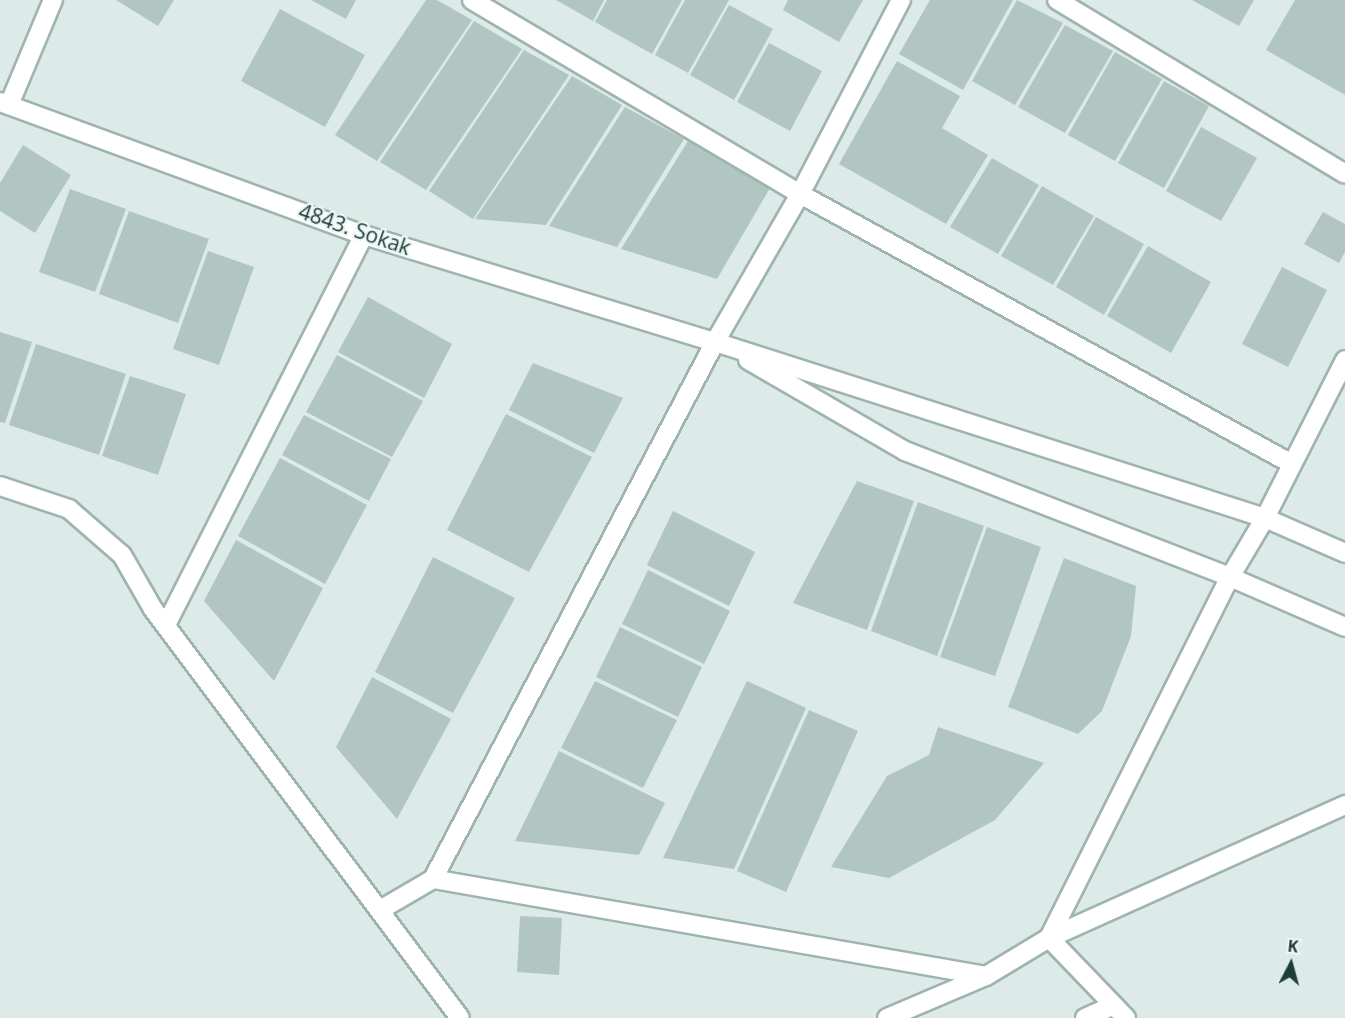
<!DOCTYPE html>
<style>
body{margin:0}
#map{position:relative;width:1345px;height:1018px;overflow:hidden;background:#dcebe7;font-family:"Open Sans",sans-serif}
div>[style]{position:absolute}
.building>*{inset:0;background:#b2c6c1}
.roads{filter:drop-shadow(2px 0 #9fb3b0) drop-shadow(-2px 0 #9fb3b0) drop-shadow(0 2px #9fb3b0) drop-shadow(0 -2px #9fb3b0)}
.minor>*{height:18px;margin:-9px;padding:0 9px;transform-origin:9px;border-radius:9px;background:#fff}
.tertiary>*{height:18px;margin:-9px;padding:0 9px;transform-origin:9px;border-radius:9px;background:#fff}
span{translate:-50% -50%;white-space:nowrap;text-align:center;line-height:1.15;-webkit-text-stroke:4.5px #edf7f4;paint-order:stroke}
.street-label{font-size:21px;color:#1d3c3a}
.north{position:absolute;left:1261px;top:934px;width:60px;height:60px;-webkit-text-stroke:4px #edf7f4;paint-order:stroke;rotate:6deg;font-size:16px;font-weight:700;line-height:24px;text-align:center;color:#1d3c3a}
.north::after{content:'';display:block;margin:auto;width:21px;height:27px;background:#1d3c3a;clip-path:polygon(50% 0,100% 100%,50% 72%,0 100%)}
</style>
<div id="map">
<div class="building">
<i style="clip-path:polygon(116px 0,174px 0,158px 26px)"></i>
<i style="clip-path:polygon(311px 0,356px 0,346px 19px)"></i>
<i style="clip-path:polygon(426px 0,437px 0,472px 20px,377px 161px,335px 135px)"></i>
<i style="clip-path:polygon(556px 0,604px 0,593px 21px)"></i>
<i style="clip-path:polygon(607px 0,682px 0,652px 54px,595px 22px)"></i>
<i style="clip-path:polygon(685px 0,729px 0,688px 73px,655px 55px)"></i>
<i style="clip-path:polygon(788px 0,863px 0,839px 42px,783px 10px)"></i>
<i style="clip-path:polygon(930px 0,1013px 0,963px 90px,899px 54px)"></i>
<i style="clip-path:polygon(1017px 0,1063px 23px,1015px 105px,972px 81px)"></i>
<i style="clip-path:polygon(1192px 0,1254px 0,1239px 26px)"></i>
<i style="clip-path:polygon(1295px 0,1345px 0,1345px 95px,1266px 50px)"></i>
<i style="clip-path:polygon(729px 5px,773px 29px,734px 100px,690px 75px)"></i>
<i style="clip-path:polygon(280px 9px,365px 55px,325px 127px,241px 81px)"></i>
<i style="clip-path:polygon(474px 21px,522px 49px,426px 190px,380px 162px)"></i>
<i style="clip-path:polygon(1065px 25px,1113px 51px,1065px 133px,1018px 107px)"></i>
<i style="clip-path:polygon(769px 43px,822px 71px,790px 131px,737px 102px)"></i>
<i style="clip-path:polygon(524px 50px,569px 75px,473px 219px,429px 191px)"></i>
<i style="clip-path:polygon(1115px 52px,1162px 79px,1115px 161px,1068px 135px)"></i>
<i style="clip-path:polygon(897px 61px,960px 96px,942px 128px,988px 155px,946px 224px,839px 164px)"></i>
<i style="clip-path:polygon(572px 76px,622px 105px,546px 225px,475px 219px)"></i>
<i style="clip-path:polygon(1164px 81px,1209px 106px,1164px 188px,1118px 163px)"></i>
<i style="clip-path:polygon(625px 107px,684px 139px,617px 247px,549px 226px)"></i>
<i style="clip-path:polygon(1201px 127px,1257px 158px,1221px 221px,1166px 191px)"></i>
<i style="clip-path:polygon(688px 141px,770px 188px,717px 279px,621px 249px)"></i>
<i style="clip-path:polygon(23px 145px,71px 175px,35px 233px,0 211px,0 183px)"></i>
<i style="clip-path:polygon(992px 158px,1039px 185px,998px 254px,950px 227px)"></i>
<i style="clip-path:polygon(1042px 186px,1094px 216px,1053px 285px,1001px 256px)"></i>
<i style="clip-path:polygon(70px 189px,126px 209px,95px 292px,39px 272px)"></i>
<i style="clip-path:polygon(129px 211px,209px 239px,178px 323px,99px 294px)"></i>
<i style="clip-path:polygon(1323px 212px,1345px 224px,1345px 252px,1339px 263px,1304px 244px)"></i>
<i style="clip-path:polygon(1096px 217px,1144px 244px,1104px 315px,1056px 287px)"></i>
<i style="clip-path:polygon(1148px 246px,1211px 282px,1171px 353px,1107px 316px)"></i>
<i style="clip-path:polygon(208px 251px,254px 267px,219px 365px,173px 349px)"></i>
<i style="clip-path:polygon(1282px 267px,1327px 290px,1288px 367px,1242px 344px)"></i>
<i style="clip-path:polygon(368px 297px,452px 344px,424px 398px,338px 352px)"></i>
<i style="clip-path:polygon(0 332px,32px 342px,5px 423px,0 422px)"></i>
<i style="clip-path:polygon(36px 344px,126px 374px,99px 455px,9px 425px)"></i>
<i style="clip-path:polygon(337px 355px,423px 401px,392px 457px,306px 412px)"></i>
<i style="clip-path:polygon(533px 363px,623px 398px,594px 453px,509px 410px)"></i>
<i style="clip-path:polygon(130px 376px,186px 394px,158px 475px,102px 456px)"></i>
<i style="clip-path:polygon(506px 414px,592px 457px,529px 572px,447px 530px)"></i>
<i style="clip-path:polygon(304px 415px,391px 459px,369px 501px,282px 455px)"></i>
<i style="clip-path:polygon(280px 458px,367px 505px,325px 584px,238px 536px)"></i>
<i style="clip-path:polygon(857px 481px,914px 501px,867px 630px,793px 603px)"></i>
<i style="clip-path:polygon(918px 502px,984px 526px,937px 656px,871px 631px)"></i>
<i style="clip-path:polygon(673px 511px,755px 552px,729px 606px,647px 565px)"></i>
<i style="clip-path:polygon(987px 527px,1041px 547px,995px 676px,940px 657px)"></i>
<i style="clip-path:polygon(236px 540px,323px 588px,274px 681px,204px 601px)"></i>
<i style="clip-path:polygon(433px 557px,515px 598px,453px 713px,375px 672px)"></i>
<i style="clip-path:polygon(1064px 558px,1136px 586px,1131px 636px,1102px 711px,1078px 734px,1008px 707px)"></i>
<i style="clip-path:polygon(648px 570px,730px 611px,704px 664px,622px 624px)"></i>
<i style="clip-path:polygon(620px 627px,702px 667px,678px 717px,596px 677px)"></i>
<i style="clip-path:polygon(372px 677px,451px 719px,397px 819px,336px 747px)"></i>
<i style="clip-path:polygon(595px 681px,677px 720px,643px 788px,561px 748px)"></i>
<i style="clip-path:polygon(747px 681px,806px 708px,734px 869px,663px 858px)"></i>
<i style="clip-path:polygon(809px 710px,858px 731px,786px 892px,737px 871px)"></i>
<i style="clip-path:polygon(938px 727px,1044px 763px,995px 820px,889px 878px,831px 867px,887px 776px,929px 755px)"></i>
<i style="clip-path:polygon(559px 751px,665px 803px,639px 855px,515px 841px)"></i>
<i style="clip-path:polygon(520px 916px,562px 918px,559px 975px,517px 972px)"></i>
</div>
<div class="roads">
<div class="minor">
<i style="left:472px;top:0;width:381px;rotate:30.6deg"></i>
<i style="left:800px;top:194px;width:561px;rotate:28.76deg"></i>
<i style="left:1057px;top:0;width:336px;rotate:31.1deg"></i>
<i style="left:9px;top:105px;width:114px;rotate:-67.3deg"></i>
<i style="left:0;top:486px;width:73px;rotate:18.4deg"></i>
<i style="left:69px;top:509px;width:70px;rotate:41deg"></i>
<i style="left:122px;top:555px;width:62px;rotate:60.1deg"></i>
<i style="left:153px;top:609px;width:511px;rotate:53.11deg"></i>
<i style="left:166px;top:625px;width:437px;rotate:-63.1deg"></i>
<i style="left:433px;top:879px;width:561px;rotate:9.95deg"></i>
<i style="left:380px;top:910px;width:61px;rotate:-30.3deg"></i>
<i style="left:433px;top:879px;width:607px;rotate:-62.29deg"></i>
<i style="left:715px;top:342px;width:171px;rotate:-60.1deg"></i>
<i style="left:800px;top:194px;width:219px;rotate:-62.5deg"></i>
<i style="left:1085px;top:1018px;width:30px;rotate:-24deg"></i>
<i style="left:1126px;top:1018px;width:111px;rotate:-133.9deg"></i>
<i style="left:1049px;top:938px;width:404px;rotate:-63.4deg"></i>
<i style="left:1230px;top:577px;width:69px;rotate:-59.3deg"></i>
<i style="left:1265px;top:518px;width:177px;rotate:-63.1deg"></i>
</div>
<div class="tertiary">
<i style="left:0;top:102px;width:388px;rotate:20.1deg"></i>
<i style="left:364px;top:235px;width:367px;rotate:17deg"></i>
<i style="left:715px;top:342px;width:577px;rotate:17.74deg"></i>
<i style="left:1265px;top:518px;width:87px;rotate:23.6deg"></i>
<i style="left:748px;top:360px;width:181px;rotate:30.1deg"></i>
<i style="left:905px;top:451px;width:349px;rotate:21.2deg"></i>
<i style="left:1230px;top:577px;width:125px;rotate:23.5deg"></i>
<i style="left:887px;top:1018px;width:108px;rotate:-23deg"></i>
<i style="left:986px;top:976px;width:74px;rotate:-31.1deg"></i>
<i style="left:1049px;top:938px;width:325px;rotate:-24.2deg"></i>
</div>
</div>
<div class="street-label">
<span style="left:355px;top:229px;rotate:19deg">4843. Sokak</span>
</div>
<div class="north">K</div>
</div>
